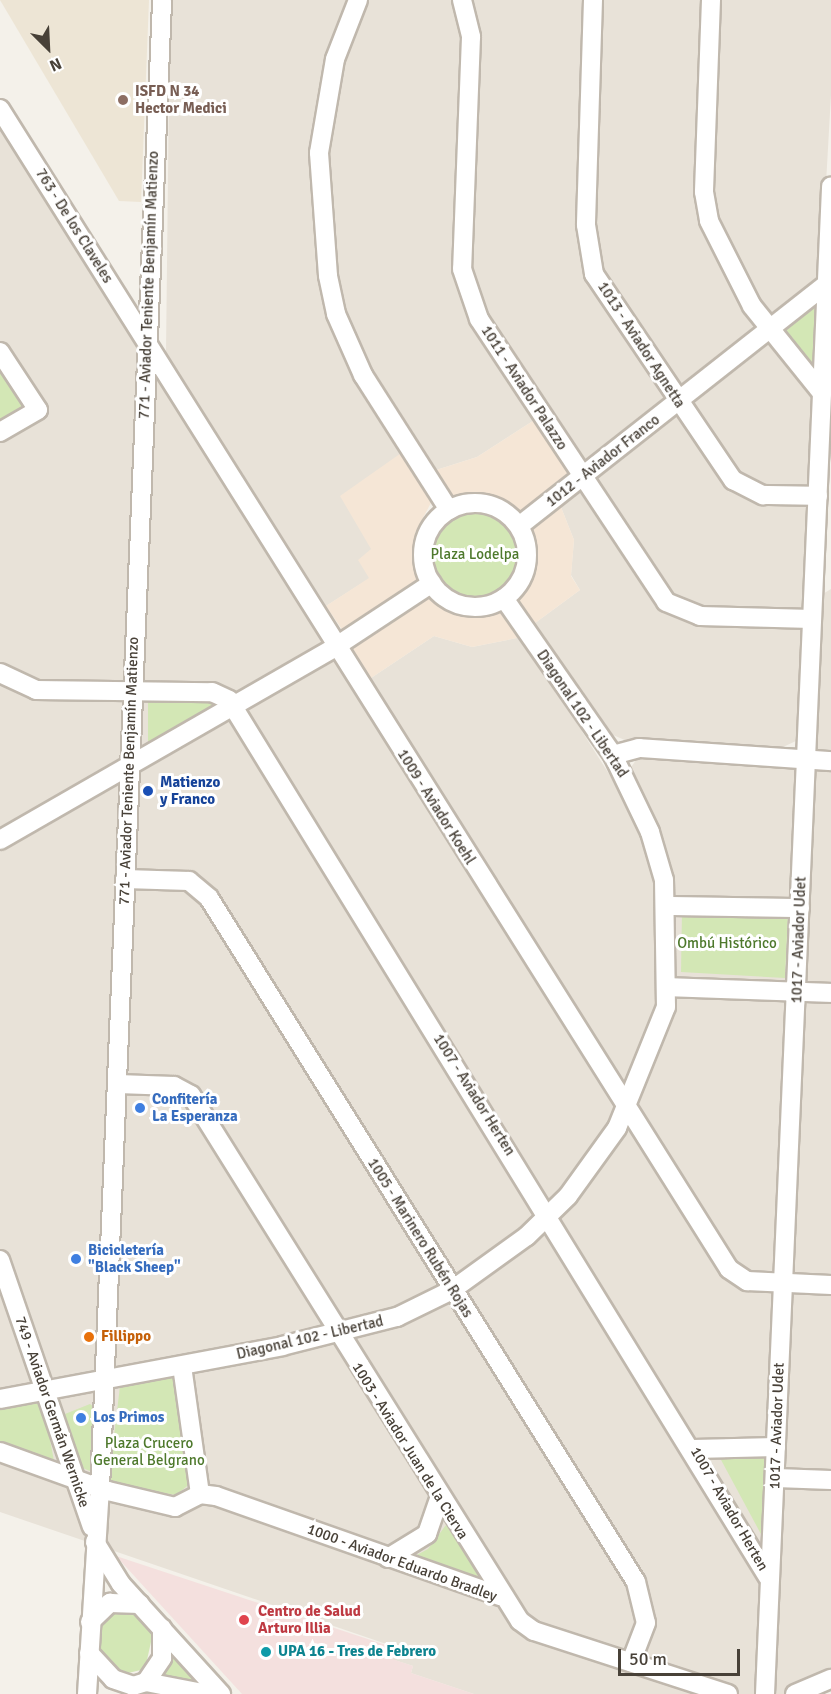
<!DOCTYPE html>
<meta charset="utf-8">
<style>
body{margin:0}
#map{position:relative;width:831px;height:1694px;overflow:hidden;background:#f4f1ea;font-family:Signika,sans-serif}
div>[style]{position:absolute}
.residential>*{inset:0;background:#e8e2d8}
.commercial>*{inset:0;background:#f5e6d6}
.education>*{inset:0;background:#ede5d5}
.medical>*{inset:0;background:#f4e0de}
.green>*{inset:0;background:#d3e7b5}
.round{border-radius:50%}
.roads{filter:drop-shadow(2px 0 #c0b8ad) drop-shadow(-2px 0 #c0b8ad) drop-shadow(0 2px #c0b8ad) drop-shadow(0 -2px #c0b8ad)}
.minor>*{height:18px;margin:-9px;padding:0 9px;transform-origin:9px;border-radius:9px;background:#fff}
.minor>.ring{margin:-9px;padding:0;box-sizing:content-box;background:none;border:18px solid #fff;border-radius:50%}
.dots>*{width:16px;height:16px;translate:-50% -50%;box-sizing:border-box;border:3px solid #fff;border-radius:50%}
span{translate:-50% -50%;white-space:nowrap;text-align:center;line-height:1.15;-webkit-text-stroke:6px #fff;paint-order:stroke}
.education-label{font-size:15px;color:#785e54;font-weight:700}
.left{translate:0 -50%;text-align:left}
.street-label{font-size:15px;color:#484138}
.park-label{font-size:15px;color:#4e792c}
.transit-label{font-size:15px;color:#164399;font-weight:700}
.shop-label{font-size:15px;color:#366cbe;font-weight:700}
.food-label{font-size:15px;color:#c56008;font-weight:700}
.health-label{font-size:15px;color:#be3a42;font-weight:700}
.culture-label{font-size:15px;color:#0d838f;font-weight:700}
.north{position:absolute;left:18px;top:18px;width:60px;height:60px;-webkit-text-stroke:4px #fff;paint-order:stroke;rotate:156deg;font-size:16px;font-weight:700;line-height:24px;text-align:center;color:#484138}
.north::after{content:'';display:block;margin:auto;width:21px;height:27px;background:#484138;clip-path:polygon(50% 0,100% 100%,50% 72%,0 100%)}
.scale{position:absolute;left:618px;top:1649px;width:122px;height:27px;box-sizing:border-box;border:3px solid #484138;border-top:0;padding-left:8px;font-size:18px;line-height:21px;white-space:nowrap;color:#484138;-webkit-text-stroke:4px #fff;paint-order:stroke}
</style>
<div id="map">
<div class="residential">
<i style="clip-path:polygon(170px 0,352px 0,313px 147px,317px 252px,404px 451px,371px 549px,370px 578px,326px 606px,166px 352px)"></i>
<i style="clip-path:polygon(369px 0,455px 0,464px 19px,457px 255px,539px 417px,477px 457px,433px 471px,358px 351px,339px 294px,326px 160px,349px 44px)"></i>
<i style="clip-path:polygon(471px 0,831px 0,831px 95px,802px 609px,678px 604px,486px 325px,466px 261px,477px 36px)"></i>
<i style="clip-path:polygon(0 121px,627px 1129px,655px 1050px,671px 899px,629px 770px,639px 756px,813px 767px,821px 595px,831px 589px,831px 1673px,786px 1694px,474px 1694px,411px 1673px,413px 1666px,391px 1659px,395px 1647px,0 1512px)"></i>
<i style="clip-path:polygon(578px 490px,634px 567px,699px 622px,801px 629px,798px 740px,783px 747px,627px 741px,606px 732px,531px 626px,580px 590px,571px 575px,574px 540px,559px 502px)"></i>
<i style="clip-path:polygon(434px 636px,472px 647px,522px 637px,630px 807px,649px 850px,662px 942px,656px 1018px,625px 1086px,368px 680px)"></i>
</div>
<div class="commercial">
<i style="clip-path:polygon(539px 417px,574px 472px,516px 519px,492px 501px,452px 499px,433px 471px,477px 457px)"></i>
<i style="clip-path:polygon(404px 451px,433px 499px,415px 533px,423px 577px,343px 631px,326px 606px,369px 578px,358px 560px,371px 549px,340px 496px)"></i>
<i style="clip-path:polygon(559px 502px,574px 540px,571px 576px,580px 590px,531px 626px,517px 596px,534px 567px,532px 527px)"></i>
<i style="clip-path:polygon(428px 598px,471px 618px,505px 611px,522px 637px,472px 647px,434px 636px,368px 680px,351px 651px,354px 644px)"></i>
</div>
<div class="education">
<i style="clip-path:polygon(0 0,149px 0,141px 202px,119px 201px)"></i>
</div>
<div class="medical">
<i style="clip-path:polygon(116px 1556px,395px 1648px,392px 1659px,413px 1666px,411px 1673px,474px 1694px,242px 1694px)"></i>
</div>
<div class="green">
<i style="clip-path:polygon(816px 297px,819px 375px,780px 325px)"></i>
<i style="clip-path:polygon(0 352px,38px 410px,0 432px)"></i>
<i class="round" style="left:430px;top:510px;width:90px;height:90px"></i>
<i style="clip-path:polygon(210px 698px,220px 704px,148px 743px,148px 700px)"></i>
<i style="clip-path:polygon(682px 911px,788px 915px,785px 978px,681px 972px)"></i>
<i style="clip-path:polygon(173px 1373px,191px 1483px,176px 1495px,114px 1485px,109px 1478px,120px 1386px)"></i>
<i style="clip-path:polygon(43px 1403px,54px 1461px,0 1446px,0 1408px)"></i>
<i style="clip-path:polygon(90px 1404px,94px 1407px,95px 1468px,90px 1471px,80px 1467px,65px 1414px)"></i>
<i style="clip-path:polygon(772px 1450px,769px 1549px,720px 1458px)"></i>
<i style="clip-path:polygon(446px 1525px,486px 1585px,413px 1557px,428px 1549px)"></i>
<i style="clip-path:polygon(112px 1610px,141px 1613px,153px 1633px,145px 1669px,124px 1674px,101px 1650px,101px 1621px)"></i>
<i style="clip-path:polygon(172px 1649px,201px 1682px,162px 1676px)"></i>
</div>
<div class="roads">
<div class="minor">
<i style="left:358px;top:0;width:63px;rotate:111.3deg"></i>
<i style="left:335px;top:59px;width:95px;rotate:99.7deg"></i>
<i style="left:319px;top:153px;width:123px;rotate:85.8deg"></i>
<i style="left:328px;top:276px;width:39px;rotate:78deg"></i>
<i style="left:336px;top:314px;width:67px;rotate:66.1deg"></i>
<i style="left:363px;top:375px;width:160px;rotate:57.5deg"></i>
<i style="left:462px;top:0;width:38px;rotate:76deg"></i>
<i style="left:471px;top:37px;width:232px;rotate:92.2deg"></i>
<i style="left:462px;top:269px;width:53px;rotate:71.2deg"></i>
<i style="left:479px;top:319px;width:339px;rotate:56.5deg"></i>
<i style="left:666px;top:602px;width:37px;rotate:22deg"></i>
<i style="left:700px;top:616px;width:112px;rotate:1.5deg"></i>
<i style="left:593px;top:0;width:225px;rotate:91.8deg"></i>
<i style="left:586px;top:225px;width:50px;rotate:80.7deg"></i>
<i style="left:594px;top:274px;width:249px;rotate:56deg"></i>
<i style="left:733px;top:480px;width:34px;rotate:27deg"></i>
<i style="left:763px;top:495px;width:55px;rotate:1deg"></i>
<i style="left:711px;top:0;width:192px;rotate:92.1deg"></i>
<i style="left:704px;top:192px;width:29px;rotate:80deg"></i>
<i style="left:709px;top:221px;width:95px;rotate:63.2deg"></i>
<i style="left:752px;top:306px;width:112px;rotate:51.2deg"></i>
<i style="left:0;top:109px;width:1370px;rotate:57.85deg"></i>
<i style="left:729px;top:1269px;width:22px;rotate:34deg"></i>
<i style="left:747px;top:1281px;width:84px;rotate:2.7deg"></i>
<i style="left:0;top:352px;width:69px;rotate:56.8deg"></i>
<i style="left:38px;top:410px;width:44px;rotate:149.9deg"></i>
<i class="ring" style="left:423px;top:503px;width:86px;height:86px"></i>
<i style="left:519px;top:526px;width:392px;rotate:-38.2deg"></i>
<i style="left:0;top:673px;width:40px;rotate:25deg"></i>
<i style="left:36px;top:690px;width:176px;rotate:0.7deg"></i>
<i style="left:212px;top:692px;width:19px;rotate:25deg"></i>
<i style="left:229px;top:700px;width:1029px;rotate:58.43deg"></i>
<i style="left:613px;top:755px;width:27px;rotate:-15deg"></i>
<i style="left:639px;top:748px;width:192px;rotate:3.9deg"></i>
<i style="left:0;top:840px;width:387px;rotate:-29.9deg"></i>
<i style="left:335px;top:647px;width:116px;rotate:-33.4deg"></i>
<i style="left:125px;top:879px;width:64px;rotate:1.8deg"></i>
<i style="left:189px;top:881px;width:26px;rotate:40deg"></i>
<i style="left:209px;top:898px;width:806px;rotate:58.02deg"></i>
<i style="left:636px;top:1582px;width:42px;rotate:76.3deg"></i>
<i style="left:646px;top:1623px;width:42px;rotate:111deg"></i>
<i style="left:666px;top:906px;width:134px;rotate:0.9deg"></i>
<i style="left:667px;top:987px;width:164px;rotate:2.1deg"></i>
<i style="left:118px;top:1084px;width:56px;rotate:2deg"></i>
<i style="left:174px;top:1086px;width:19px;rotate:28deg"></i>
<i style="left:191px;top:1095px;width:620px;rotate:57.98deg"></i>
<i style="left:520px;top:1621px;width:17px;rotate:36deg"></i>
<i style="left:534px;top:1631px;width:204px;rotate:18deg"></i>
<i style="left:0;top:1260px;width:282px;rotate:71deg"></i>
<i style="left:182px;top:1366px;width:129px;rotate:82deg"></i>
<i style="left:0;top:1399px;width:287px;rotate:-10.6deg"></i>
<i style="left:282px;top:1346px;width:119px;rotate:-14.2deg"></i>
<i style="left:397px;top:1317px;width:61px;rotate:-26.1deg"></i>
<i style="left:452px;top:1290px;width:92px;rotate:-35.8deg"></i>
<i style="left:527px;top:1236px;width:57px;rotate:-44.3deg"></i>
<i style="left:568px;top:1196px;width:84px;rotate:-54.2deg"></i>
<i style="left:617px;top:1128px;width:131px;rotate:-68deg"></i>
<i style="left:666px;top:1007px;width:127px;rotate:-90.9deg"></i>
<i style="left:664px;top:880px;width:50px;rotate:-106.3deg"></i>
<i style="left:650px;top:832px;width:85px;rotate:-115.7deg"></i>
<i style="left:613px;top:755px;width:191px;rotate:-124.8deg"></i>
<i style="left:693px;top:1449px;width:83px;rotate:-1.4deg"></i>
<i style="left:0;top:1452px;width:115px;rotate:19.9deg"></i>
<i style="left:108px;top:1491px;width:69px;rotate:13.4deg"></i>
<i style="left:175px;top:1507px;width:28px;rotate:-27deg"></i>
<i style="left:200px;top:1494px;width:16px;rotate:7deg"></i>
<i style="left:216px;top:1496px;width:301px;rotate:19.4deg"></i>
<i style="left:776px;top:1478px;width:55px;rotate:2.1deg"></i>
<i style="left:95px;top:1542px;width:49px;rotate:58.2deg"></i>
<i style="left:121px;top:1584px;width:149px;rotate:47.7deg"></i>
<i style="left:388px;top:1558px;width:46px;rotate:-31.6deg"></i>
<i style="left:427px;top:1534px;width:36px;rotate:-71deg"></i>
<i style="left:90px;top:1622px;width:28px;rotate:-44deg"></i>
<i style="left:110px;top:1603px;width:30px;rotate:2deg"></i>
<i style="left:89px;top:1653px;width:35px;rotate:47deg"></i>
<i style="left:113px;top:1679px;width:21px;rotate:19deg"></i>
<i style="left:133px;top:1686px;width:14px;rotate:-17deg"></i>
<i style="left:146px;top:1682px;width:29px;rotate:-56deg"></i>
<i style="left:162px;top:1658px;width:30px;rotate:-90deg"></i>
<i style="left:146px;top:1682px;width:62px;rotate:11.1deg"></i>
<i style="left:87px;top:1694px;width:206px;rotate:-86.4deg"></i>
<i style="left:100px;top:1488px;width:1489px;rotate:-87.61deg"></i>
<i style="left:765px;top:1694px;width:1509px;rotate:-87.49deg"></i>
<i style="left:795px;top:1694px;width:39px;rotate:-23deg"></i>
</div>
</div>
<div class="dots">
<i style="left:123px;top:100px;background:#8d6e63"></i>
<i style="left:148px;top:791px;background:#1a4fb4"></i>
<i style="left:140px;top:1108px;background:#3f7fe0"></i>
<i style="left:76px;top:1259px;background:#3f7fe0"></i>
<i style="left:89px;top:1337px;background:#e8710a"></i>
<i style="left:81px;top:1418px;background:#3f7fe0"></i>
<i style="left:244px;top:1620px;background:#e0444e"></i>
<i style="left:266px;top:1652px;background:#0f9aa8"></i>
</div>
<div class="education-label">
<span class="left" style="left:135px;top:100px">ISFD N 34<br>Hector Medici</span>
</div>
<div class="street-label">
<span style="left:74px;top:226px;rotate:58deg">763 - De los Claveles</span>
<span style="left:149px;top:285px;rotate:-88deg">771 - Aviador Teniente Benjamín Matienzo</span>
<span style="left:641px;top:345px;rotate:57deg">1013 - Aviador Agnetta</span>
<span style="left:524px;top:388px;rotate:57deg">1011 - Aviador Palazzo</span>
<span style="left:603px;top:461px;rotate:-38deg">1012 - Aviador Franco</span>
<span style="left:582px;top:714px;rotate:56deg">Diagonal 102 - Libertad</span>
<span style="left:129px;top:771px;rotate:-88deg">771 - Aviador Teniente Benjamín Matienzo</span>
<span style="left:436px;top:807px;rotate:58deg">1009 - Aviador Koehl</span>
<span style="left:799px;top:940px;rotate:-88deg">1017 - Aviador Udet</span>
<span style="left:474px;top:1095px;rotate:58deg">1007 - Aviador Herten</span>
<span style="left:420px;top:1238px;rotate:58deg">1005 - Marinero Rubén Rojas</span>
<span style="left:310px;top:1338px;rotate:-13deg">Diagonal 102 - Libertad</span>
<span style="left:52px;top:1412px;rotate:71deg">749 - Aviador Germán Wernicke</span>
<span style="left:777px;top:1426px;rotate:-88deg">1017 - Aviador Udet</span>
<span style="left:410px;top:1451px;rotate:58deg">1003 - Aviador Juan de la Cierva</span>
<span style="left:729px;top:1509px;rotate:60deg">1007 - Aviador Herten</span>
<span style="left:402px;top:1563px;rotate:20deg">1000 - Aviador Eduardo Bradley</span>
</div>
<div class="park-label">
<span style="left:475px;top:555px">Plaza Lodelpa</span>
<span style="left:727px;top:944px">Ombú Histórico</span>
<span style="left:149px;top:1452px">Plaza Crucero<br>General Belgrano</span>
</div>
<div class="transit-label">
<span class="left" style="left:160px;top:791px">Matienzo<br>y Franco</span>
</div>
<div class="shop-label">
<span class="left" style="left:152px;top:1108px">Confitería<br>La Esperanza</span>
<span class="left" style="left:88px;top:1259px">Bicicletería<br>"Black Sheep"</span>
<span class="left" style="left:93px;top:1418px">Los Primos</span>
</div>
<div class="food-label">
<span class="left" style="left:101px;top:1337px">Fillippo</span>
</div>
<div class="health-label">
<span class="left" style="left:258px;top:1620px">Centro de Salud<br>Arturo Illia</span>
</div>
<div class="culture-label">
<span class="left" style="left:278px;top:1652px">UPA 16 - Tres de Febrero</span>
</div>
<div class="north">N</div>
<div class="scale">50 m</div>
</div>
